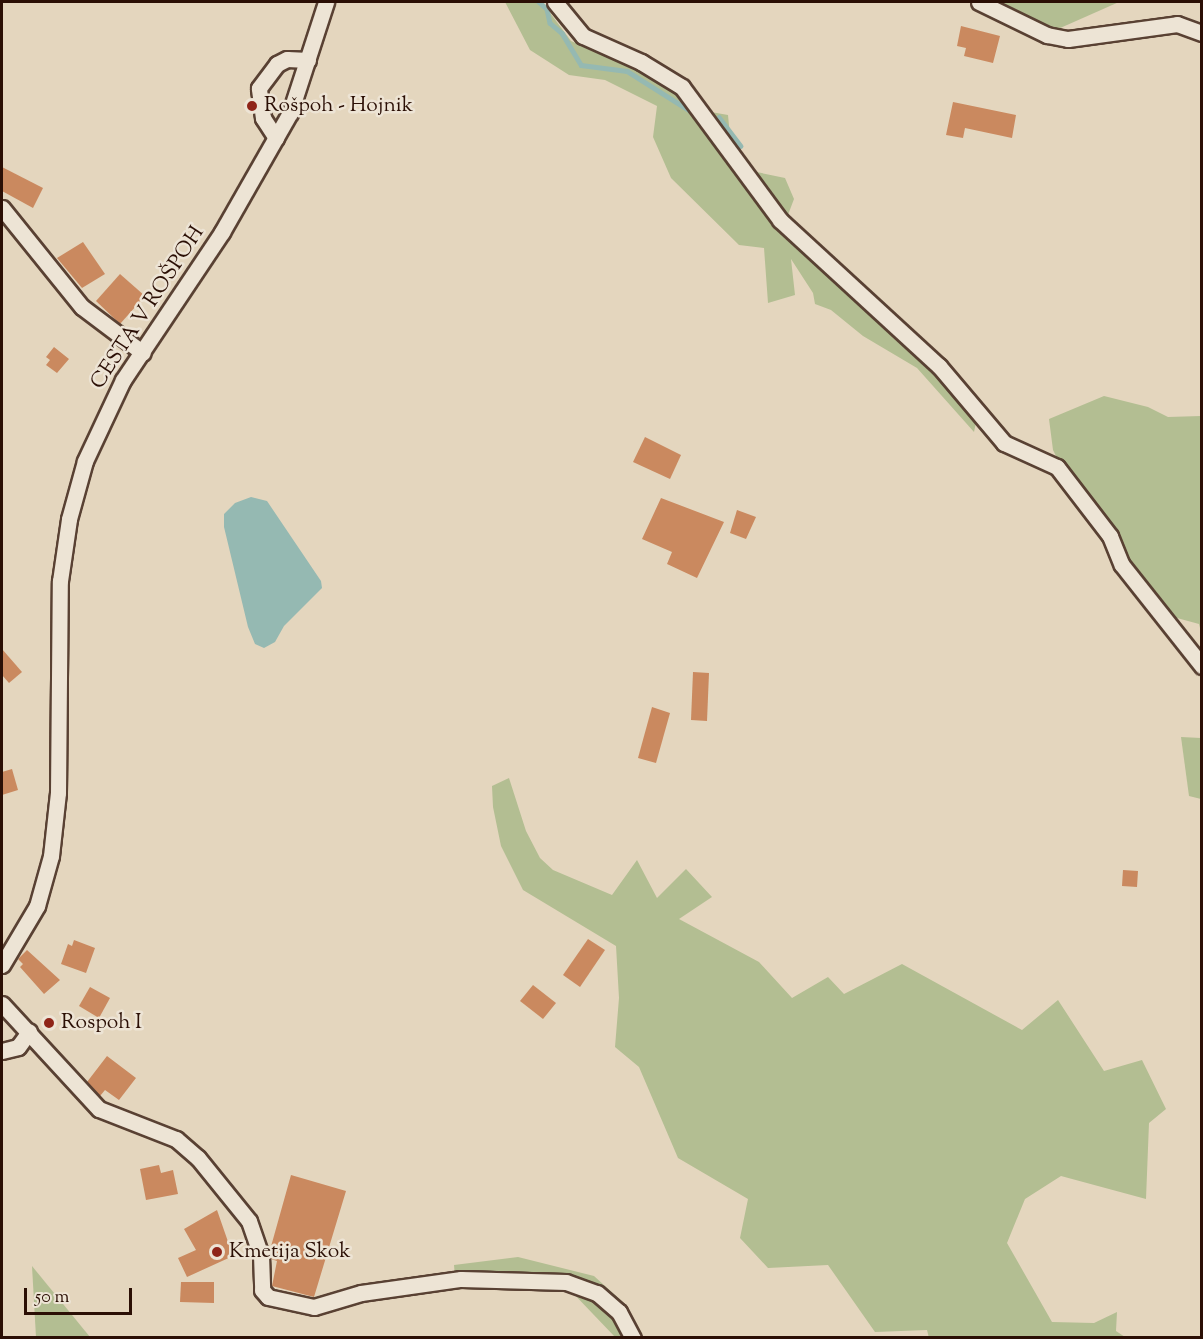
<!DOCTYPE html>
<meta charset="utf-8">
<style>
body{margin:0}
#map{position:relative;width:1203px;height:1339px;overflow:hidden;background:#e4d6be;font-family:"Sorts Mill Goudy",serif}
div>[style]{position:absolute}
.green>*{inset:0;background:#b3be92}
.water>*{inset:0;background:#95b9b2}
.stream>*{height:4.5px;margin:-2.25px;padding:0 2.25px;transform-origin:2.25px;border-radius:2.25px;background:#95b9b2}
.building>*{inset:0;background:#ca895f}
.roads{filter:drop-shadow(2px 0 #594133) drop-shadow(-2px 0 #594133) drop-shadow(0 2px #594133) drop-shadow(0 -2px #594133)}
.minor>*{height:15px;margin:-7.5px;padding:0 7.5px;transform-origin:7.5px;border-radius:7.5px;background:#ede4d5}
.dots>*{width:16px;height:16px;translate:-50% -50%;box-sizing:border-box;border:3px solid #ede4d5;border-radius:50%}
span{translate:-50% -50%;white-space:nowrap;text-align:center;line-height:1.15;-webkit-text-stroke:5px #ede4d5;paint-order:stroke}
.poi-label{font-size:21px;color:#2b0f05}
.left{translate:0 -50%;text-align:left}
.street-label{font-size:21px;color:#2b0f05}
.frame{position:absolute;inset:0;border:3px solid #2b0f05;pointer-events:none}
.scale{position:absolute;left:24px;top:1288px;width:108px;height:27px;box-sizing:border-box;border:3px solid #2b0f05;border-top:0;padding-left:8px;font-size:18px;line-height:21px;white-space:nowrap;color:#2b0f05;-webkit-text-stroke:4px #ede4d5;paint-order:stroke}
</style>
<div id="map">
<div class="green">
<i style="clip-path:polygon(505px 2px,542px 2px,571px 41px,630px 65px,684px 94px,694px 109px,728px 115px,733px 167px,785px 178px,794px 199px,783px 228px,915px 349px,977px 418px,974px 432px,917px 368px,863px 336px,831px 310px,815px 304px,813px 293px,791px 259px,795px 295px,768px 303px,764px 248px,739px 245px,671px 178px,653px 137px,657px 106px,605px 80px,569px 75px,530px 50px)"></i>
<i style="clip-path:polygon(990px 2px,1119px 2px,1058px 29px)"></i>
<i style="clip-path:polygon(1104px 396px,1148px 407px,1168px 417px,1201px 416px,1201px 632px,1199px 624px,1166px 615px,1083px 510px,1053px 450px,1049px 419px)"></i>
<i style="clip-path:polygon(1181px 737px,1201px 738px,1201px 799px,1189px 796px)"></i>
<i style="clip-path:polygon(509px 778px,526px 831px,540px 858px,553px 870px,612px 895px,637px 860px,657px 898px,686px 869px,712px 897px,679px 919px,759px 962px,792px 998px,828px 977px,844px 994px,902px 964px,1022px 1030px,1058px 1000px,1104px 1071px,1142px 1060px,1166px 1109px,1149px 1123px,1146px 1199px,1061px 1176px,1025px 1199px,1007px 1243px,1052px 1322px,1094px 1323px,1117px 1312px,1116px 1331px,1125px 1337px,929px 1338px,927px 1330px,875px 1332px,828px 1265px,768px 1268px,740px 1238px,748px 1199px,678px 1158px,639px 1067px,615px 1047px,619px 998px,616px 946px,523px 890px,501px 846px,493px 807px,492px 786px)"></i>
<i style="clip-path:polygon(518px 1257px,594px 1276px,626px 1305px,643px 1337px,615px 1337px,571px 1291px,524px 1289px,509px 1277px,455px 1277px,454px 1265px)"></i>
<i style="clip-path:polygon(32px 1266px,90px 1337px,36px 1337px)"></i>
</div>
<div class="water">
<i style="clip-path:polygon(251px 497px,267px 501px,321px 581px,322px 588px,284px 626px,275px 642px,264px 648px,255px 644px,248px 627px,224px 527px,224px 514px,235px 503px)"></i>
</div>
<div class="stream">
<i style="left:539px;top:2px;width:11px;rotate:41deg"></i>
<i style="left:547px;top:9px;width:14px;rotate:78deg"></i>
<i style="left:550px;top:23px;width:16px;rotate:40deg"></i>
<i style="left:562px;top:33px;width:37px;rotate:59deg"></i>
<i style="left:581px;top:65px;width:46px;rotate:7.4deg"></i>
<i style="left:627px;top:71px;width:80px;rotate:32.3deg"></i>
<i style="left:719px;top:117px;width:36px;rotate:53deg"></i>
</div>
<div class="building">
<i style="clip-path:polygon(961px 26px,1000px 36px,993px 63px,964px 56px,966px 48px,957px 46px)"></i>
<i style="clip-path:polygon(953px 102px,1016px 115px,1012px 138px,965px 128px,963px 138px,946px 135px)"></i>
<i style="clip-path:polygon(2px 167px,43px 188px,33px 208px,2px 191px)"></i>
<i style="clip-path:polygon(83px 242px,105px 274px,82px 288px,57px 258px)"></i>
<i style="clip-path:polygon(120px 274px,145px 296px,120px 324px,96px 301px)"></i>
<i style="clip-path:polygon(54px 347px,69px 359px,57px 373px,46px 365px,50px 360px,46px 357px)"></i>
<i style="clip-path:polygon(645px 437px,681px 455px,670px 479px,633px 462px)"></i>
<i style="clip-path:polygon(661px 498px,724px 522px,697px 578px,667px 564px,672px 552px,642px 539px)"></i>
<i style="clip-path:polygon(737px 510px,756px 517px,746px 539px,730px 533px)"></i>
<i style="clip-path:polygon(2px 649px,22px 672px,9px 683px,2px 675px)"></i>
<i style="clip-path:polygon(693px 672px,709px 673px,707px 721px,691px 720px)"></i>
<i style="clip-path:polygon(652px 707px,670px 713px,656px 763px,638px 758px)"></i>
<i style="clip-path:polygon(12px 769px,18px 790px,2px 795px,2px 772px)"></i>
<i style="clip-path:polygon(1123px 870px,1138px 871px,1137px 887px,1122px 886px)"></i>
<i style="clip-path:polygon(588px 939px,605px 950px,580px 987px,563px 975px)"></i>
<i style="clip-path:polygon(74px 940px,95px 948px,86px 973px,61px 964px,68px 944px,72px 946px)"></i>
<i style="clip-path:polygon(27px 950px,60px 980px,44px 994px,20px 967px,23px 964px,18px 959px)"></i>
<i style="clip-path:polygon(533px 985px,556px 1003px,543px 1019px,520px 1001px)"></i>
<i style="clip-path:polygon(90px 987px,110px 998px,99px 1018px,79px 1006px)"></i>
<i style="clip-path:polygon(107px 1056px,136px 1078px,119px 1100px,105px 1090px,100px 1096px,87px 1082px)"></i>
<i style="clip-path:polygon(159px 1165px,161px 1173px,173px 1170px,178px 1194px,146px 1200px,140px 1169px)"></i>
<i style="clip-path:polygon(291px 1175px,346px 1191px,314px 1297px,272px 1286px,277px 1261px,271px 1259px,270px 1250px)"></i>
<i style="clip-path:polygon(217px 1210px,233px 1256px,187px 1277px,178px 1258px,196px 1250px,184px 1229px)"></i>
<i style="clip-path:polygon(181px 1282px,214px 1282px,214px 1303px,180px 1302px)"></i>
</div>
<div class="roads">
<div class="minor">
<i style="left:555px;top:2px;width:44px;rotate:50.5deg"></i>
<i style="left:583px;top:36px;width:64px;rotate:24.1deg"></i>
<i style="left:641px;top:62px;width:48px;rotate:31.4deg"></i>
<i style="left:682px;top:87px;width:165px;rotate:53.6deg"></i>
<i style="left:780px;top:220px;width:216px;rotate:42.6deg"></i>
<i style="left:939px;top:366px;width:101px;rotate:49.8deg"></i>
<i style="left:1004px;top:443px;width:58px;rotate:24.4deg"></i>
<i style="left:1057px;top:467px;width:87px;rotate:52.5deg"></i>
<i style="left:1110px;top:536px;width:31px;rotate:68deg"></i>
<i style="left:1122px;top:565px;width:129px;rotate:51.6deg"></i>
<i style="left:979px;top:2px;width:76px;rotate:25.9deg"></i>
<i style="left:1047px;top:35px;width:21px;rotate:11deg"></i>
<i style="left:1068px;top:39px;width:110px;rotate:-7.8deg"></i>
<i style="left:1177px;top:24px;width:27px;rotate:20deg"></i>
<i style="left:276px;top:138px;width:24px;rotate:-123deg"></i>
<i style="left:263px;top:118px;width:30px;rotate:-98deg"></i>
<i style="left:259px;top:88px;width:30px;rotate:-53deg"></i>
<i style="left:277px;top:64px;width:11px;rotate:-27deg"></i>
<i style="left:287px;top:59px;width:21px;rotate:3deg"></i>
<i style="left:2px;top:208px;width:127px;rotate:51.1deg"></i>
<i style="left:82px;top:307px;width:76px;rotate:37deg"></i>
<i style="left:2px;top:965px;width:69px;rotate:-59.3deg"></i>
<i style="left:37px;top:906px;width:52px;rotate:-74.4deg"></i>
<i style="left:51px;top:856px;width:63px;rotate:-83.7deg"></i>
<i style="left:58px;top:793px;width:212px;rotate:-89.5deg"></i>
<i style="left:60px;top:581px;width:63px;rotate:-81.7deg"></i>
<i style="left:69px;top:519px;width:60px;rotate:-74.6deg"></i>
<i style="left:85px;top:461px;width:89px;rotate:-64.9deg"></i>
<i style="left:123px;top:380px;width:178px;rotate:-56.2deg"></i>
<i style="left:222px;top:232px;width:137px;rotate:-60.3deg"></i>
<i style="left:290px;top:113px;width:117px;rotate:-72deg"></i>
<i style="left:2px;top:1004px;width:143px;rotate:47.3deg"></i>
<i style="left:99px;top:1109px;width:83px;rotate:21.3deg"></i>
<i style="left:176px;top:1139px;width:29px;rotate:41deg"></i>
<i style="left:198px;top:1158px;width:81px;rotate:51deg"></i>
<i style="left:249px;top:1221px;width:36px;rotate:71deg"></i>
<i style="left:261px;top:1255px;width:35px;rotate:88deg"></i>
<i style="left:262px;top:1290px;width:9px;rotate:49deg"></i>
<i style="left:268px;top:1297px;width:47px;rotate:12.3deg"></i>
<i style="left:314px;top:1307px;width:49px;rotate:-16.6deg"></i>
<i style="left:361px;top:1293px;width:101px;rotate:-8deg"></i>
<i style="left:461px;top:1279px;width:105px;rotate:1.6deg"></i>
<i style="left:566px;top:1282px;width:33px;rotate:20deg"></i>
<i style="left:597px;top:1293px;width:29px;rotate:41deg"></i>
<i style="left:619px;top:1312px;width:30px;rotate:62deg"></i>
<i style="left:2px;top:1051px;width:16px;rotate:-14deg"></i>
<i style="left:18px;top:1047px;width:19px;rotate:-54deg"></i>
</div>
</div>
<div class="dots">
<i style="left:252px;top:106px;background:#8f2418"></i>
<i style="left:49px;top:1023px;background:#8f2418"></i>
<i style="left:217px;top:1252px;background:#8f2418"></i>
</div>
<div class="poi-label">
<span class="left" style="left:264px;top:106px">Rošpoh - Hojnik</span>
<span class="left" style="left:61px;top:1023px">Rospoh I</span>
<span class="left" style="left:229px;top:1252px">Kmetija Skok</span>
</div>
<div class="street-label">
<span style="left:148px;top:308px;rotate:-57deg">CESTA V ROŠPOH</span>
</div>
<div class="frame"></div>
<div class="scale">50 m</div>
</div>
